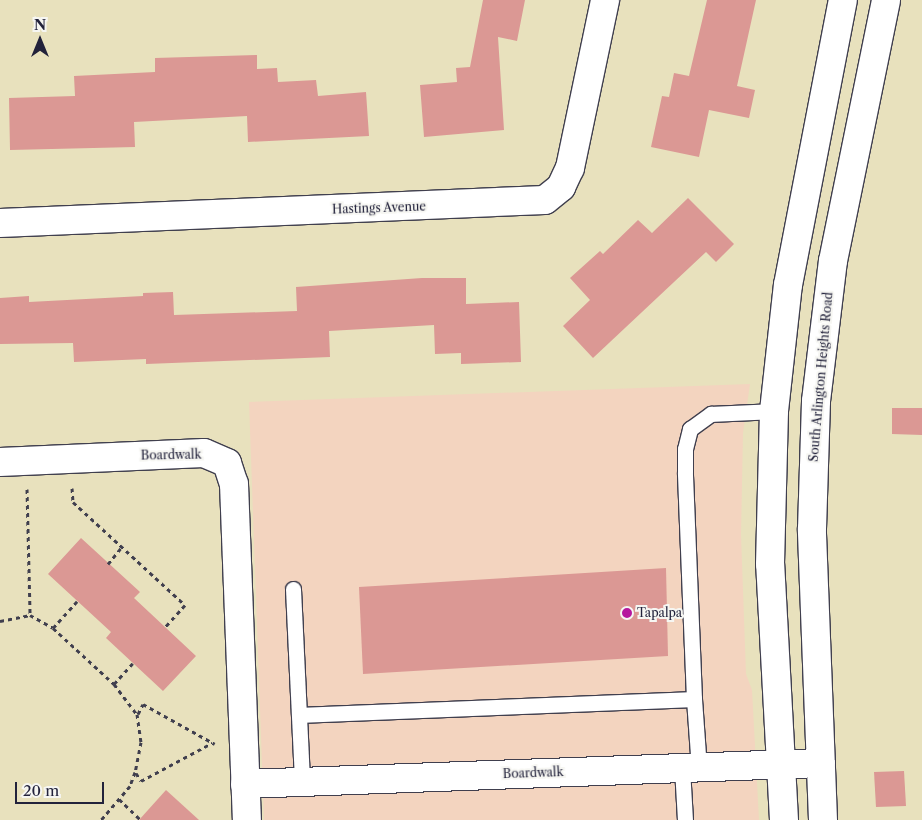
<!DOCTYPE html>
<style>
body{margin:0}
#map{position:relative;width:922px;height:820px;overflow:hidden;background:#e8e1bd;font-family:"Libre Caslon Text",serif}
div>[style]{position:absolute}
.built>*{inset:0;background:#f3d4bf}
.building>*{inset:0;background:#db9894}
.path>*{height:3px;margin-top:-1.5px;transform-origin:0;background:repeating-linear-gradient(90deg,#403f4e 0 4px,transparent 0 8px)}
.roads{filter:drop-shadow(1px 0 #403f4e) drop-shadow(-1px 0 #403f4e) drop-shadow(0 1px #403f4e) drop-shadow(0 -1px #403f4e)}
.lane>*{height:15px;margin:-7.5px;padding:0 7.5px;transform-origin:7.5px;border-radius:7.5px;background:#fff}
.street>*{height:28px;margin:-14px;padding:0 14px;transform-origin:14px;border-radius:14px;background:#fff}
.secondary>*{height:28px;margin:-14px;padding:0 14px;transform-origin:14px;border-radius:14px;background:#fff}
.dots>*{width:14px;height:14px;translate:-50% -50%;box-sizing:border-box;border:2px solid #f6f6f2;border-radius:50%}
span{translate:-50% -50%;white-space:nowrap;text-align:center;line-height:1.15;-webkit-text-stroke:4px #f6f6f2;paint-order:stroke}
.street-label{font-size:12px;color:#22223b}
.poi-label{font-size:12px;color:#22223b}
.left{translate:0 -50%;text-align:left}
.north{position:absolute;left:15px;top:15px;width:50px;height:50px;-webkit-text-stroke:4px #f6f6f2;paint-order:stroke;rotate:0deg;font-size:14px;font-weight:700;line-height:20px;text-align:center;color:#22223b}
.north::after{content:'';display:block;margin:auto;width:18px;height:22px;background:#22223b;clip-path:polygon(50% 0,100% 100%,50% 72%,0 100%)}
.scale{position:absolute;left:15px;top:782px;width:89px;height:22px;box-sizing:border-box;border:2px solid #22223b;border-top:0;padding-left:6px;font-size:15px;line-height:18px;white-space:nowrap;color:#22223b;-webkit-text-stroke:4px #f6f6f2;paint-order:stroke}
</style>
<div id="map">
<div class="built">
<i style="clip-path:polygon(750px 384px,743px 433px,741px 535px,746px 674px,752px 690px,759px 820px,264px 820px,249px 402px)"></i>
</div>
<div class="building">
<i style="clip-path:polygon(483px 0,525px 0,517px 41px,498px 37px,504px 130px,424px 137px,420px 85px,457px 82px,456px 68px,470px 67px)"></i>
<i style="clip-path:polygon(707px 0,756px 0,737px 86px,755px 90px,749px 118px,709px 110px,699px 157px,651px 147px,662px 96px,669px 97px,674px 73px,689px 76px)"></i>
<i style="clip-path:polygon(257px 55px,257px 69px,277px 68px,278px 82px,316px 80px,318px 96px,366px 92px,369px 136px,248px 142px,247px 116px,134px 122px,135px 147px,10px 150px,9px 98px,75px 96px,74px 76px,155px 72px,155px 58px)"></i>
<i style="clip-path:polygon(688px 198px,734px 244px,716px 262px,706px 252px,593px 358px,563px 326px,590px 300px,570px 278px,600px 251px,603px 254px,638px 220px,652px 233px)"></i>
<i style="clip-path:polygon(422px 278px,466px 278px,466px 304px,519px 302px,521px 362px,461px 364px,461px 353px,435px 354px,434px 325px,329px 331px,330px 357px,146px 364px,146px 359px,74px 362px,73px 343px,0 344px,0 298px,29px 296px,29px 302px,143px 296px,143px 293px,173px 292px,174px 315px,297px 311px,296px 287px)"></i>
<i style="clip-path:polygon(892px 408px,922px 408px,922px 435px,892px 434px)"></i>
<i style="clip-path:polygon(81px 538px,140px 592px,134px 598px,196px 656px,163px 691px,106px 638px,111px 632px,48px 574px)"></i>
<i style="clip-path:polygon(666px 568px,668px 656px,363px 674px,359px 587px)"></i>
<i style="clip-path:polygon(904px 771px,906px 806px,876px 807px,874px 772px)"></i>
<i style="clip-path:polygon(166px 790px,199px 820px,139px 820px)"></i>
</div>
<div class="path">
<i style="left:72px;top:488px;width:14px;rotate:86deg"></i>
<i style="left:73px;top:502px;width:152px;rotate:42.6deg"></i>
<i style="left:185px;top:605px;width:30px;rotate:132deg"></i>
<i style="left:27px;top:489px;width:126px;rotate:88.6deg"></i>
<i style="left:108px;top:564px;width:22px;rotate:-51deg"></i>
<i style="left:0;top:621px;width:31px;rotate:-11deg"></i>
<i style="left:30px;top:615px;width:26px;rotate:29deg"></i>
<i style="left:53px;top:628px;width:83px;rotate:42.6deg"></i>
<i style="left:114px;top:684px;width:38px;rotate:53deg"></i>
<i style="left:137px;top:714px;width:28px;rotate:82deg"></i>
<i style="left:141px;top:742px;width:31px;rotate:101deg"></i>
<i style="left:135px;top:772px;width:15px;rotate:110deg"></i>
<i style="left:130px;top:786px;width:45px;rotate:130.5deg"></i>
<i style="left:53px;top:628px;width:36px;rotate:-48deg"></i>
<i style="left:114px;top:684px;width:28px;rotate:-48deg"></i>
<i style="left:138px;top:714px;width:11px;rotate:-63deg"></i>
<i style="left:143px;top:704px;width:82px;rotate:29.1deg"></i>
<i style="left:136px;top:773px;width:9px;rotate:58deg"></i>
<i style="left:141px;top:781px;width:81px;rotate:-28.2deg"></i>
<i style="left:119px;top:799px;width:29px;rotate:44deg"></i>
</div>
<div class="roads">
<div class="lane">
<i style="left:293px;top:589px;width:191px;rotate:87.3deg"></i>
<i style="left:694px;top:699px;width:69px;rotate:85.9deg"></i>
<i style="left:299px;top:715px;width:395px;rotate:-2.3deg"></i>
<i style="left:694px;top:699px;width:227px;rotate:-92.3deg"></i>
<i style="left:685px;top:472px;width:23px;rotate:-90deg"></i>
<i style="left:685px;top:449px;width:21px;rotate:-76deg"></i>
<i style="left:690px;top:429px;width:26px;rotate:-36deg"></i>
<i style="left:711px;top:414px;width:63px;rotate:-2.7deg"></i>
<i style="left:682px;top:768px;width:52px;rotate:86.7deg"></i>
</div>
<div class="street">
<i style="left:0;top:223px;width:545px;rotate:-2.42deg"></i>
<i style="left:545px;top:200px;width:21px;rotate:-39deg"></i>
<i style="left:561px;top:187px;width:21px;rotate:-65deg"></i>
<i style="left:570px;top:168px;width:172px;rotate:-78.2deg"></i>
<i style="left:0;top:462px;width:204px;rotate:-2.5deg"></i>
<i style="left:204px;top:453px;width:25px;rotate:23deg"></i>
<i style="left:227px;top:463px;width:22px;rotate:72deg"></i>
<i style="left:234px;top:484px;width:336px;rotate:87.8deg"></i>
<i style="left:245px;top:784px;width:576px;rotate:-2.09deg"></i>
</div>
<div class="secondary">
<i style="left:784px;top:820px;width:256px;rotate:-93.1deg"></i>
<i style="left:770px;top:564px;width:153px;rotate:-88.5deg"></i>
<i style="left:774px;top:411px;width:127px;rotate:-83.7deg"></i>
<i style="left:788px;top:285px;width:290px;rotate:-79.1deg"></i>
<i style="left:823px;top:820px;width:291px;rotate:-92.2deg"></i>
<i style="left:812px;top:529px;width:128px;rotate:-88.2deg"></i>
<i style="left:816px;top:401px;width:141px;rotate:-83.1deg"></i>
<i style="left:833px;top:261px;width:266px;rotate:-78.5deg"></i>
</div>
</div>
<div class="dots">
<i style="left:627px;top:613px;background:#b5179e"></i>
</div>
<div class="street-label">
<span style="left:379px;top:208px;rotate:-2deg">Hastings Avenue</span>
<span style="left:821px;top:377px;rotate:-85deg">South Arlington Heights Road</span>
<span style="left:171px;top:455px;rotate:-1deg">Boardwalk</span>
<span style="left:533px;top:773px;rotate:-2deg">Boardwalk</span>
</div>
<div class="poi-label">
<span class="left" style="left:637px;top:613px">Tapalpa</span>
</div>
<div class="north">N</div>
<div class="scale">20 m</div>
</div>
